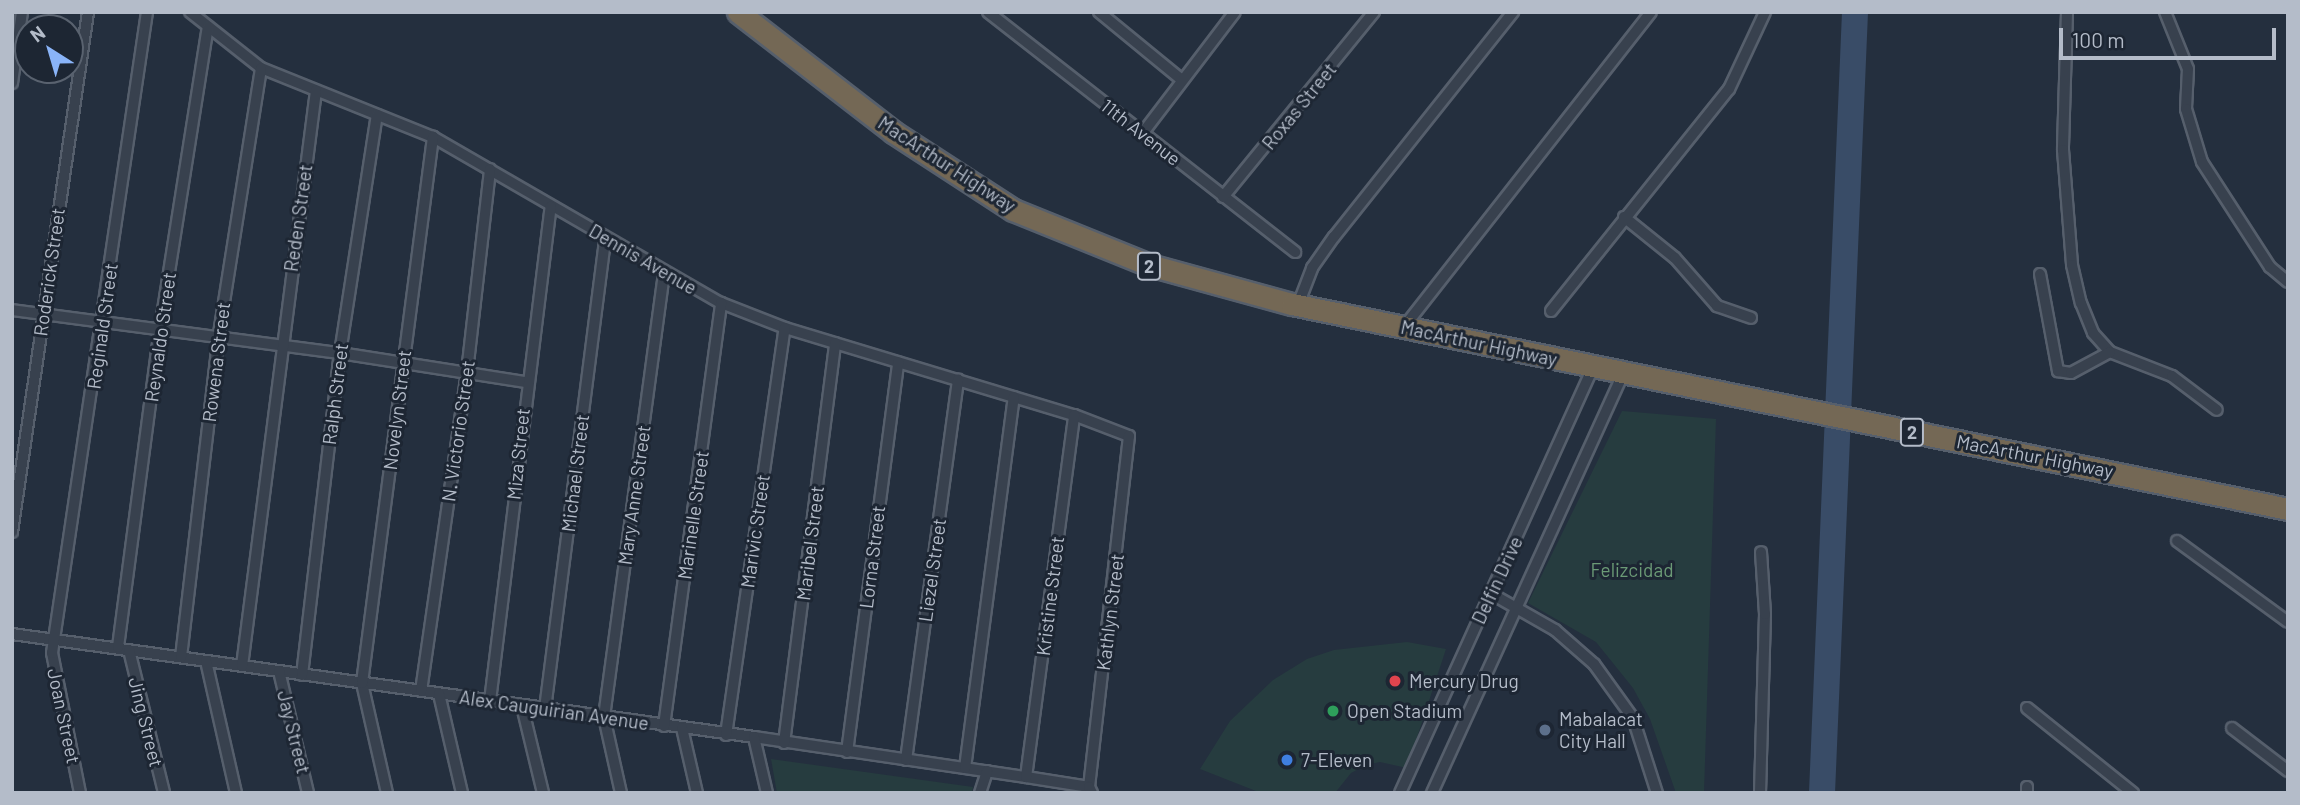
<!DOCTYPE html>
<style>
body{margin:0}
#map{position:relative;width:2300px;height:805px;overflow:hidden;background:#242f3e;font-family:Barlow,sans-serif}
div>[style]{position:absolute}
.green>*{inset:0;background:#263c3f}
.river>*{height:26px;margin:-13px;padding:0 13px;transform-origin:13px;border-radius:13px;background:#394c67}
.roads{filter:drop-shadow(2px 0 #565f6c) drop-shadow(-2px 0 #565f6c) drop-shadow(0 2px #565f6c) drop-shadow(0 -2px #565f6c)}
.street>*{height:10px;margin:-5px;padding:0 5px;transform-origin:5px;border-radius:5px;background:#38414e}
.highway>*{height:21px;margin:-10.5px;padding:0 10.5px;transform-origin:10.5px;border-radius:10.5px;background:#746855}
.dots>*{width:19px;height:19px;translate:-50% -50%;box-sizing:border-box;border:4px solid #1d2633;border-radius:50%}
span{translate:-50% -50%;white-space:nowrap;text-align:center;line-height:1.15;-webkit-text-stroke:6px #1d2633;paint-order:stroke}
.shield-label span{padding:2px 5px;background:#1d2633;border:2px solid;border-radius:5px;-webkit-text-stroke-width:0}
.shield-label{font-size:18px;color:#b4bcc9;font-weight:700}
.street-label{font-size:19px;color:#b4bcc9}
.park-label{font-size:19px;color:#6b9a76}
.poi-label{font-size:19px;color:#b4bcc9}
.left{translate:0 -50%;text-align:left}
.frame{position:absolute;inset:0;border:14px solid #b4bcc9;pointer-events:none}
.north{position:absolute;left:14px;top:14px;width:70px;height:70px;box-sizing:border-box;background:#1d2633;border:2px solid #59626f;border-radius:50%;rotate:323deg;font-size:19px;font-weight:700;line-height:28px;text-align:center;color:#b4bcc9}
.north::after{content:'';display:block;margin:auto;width:24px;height:32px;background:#8ab4f8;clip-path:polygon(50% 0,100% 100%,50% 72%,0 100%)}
.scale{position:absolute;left:2059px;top:28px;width:217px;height:32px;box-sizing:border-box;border:4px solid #b4bcc9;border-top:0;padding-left:9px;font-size:21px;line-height:24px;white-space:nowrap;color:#b4bcc9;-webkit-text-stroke:5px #1d2633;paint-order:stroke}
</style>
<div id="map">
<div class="green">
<i style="clip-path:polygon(1622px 411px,1716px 419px,1704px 793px,1676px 793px,1650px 719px,1633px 688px,1596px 642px,1528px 603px)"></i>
<i style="clip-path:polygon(1407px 642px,1446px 649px,1407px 768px,1380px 762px,1366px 765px,1351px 773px,1335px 793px,1261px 793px,1200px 769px,1230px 721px,1273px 680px,1307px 659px,1334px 650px)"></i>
<i style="clip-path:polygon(771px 759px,973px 787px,972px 793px,777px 793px)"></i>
</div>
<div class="river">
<i style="left:1822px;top:793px;width:782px;rotate:-87.58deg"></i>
</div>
<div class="roads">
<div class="street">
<i style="left:190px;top:12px;width:90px;rotate:38.3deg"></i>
<i style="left:261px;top:68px;width:185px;rotate:21.9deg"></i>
<i style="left:433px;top:137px;width:332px;rotate:30deg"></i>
<i style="left:721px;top:303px;width:69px;rotate:21.3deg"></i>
<i style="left:785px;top:328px;width:302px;rotate:16.8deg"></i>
<i style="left:1074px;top:415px;width:59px;rotate:20.9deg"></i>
<i style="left:1129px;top:436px;width:353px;rotate:96.5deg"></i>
<i style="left:988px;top:12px;width:390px;rotate:38deg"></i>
<i style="left:1099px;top:12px;width:107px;rotate:39.3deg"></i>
<i style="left:2067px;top:12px;width:138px;rotate:91.7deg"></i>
<i style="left:2063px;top:150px;width:115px;rotate:85.5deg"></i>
<i style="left:2072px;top:265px;width:39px;rotate:77deg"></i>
<i style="left:2081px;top:303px;width:32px;rotate:68deg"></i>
<i style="left:2093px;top:333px;width:25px;rotate:48deg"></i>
<i style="left:2110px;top:352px;width:66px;rotate:21.2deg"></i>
<i style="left:2172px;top:376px;width:56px;rotate:37.1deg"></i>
<i style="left:2165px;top:12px;width:61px;rotate:68deg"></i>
<i style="left:2188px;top:69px;width:40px;rotate:92.9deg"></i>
<i style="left:2186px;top:109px;width:55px;rotate:73.2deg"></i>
<i style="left:2202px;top:162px;width:125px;rotate:57.1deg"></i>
<i style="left:2270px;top:267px;width:23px;rotate:40deg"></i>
<i style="left:12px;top:83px;width:72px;rotate:-82deg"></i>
<i style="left:1142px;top:134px;width:153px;rotate:-52.7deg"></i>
<i style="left:1223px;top:197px;width:239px;rotate:-50.8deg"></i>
<i style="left:1624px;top:217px;width:65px;rotate:38.8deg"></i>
<i style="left:1675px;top:258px;width:64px;rotate:48.8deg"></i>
<i style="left:1717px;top:306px;width:36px;rotate:19deg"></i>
<i style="left:2040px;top:274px;width:99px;rotate:79.5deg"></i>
<i style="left:2058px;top:371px;width:13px;rotate:9deg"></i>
<i style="left:2071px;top:373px;width:44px;rotate:-28.3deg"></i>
<i style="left:1298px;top:305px;width:40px;rotate:-69deg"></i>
<i style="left:1312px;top:268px;width:38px;rotate:-55deg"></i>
<i style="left:1334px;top:237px;width:288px;rotate:-51.5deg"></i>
<i style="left:12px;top:310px;width:331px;rotate:7.5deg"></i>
<i style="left:340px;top:353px;width:188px;rotate:8.9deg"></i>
<i style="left:1551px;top:311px;width:285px;rotate:-51.3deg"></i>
<i style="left:1729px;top:89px;width:85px;rotate:-64.9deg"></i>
<i style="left:1404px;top:327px;width:400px;rotate:-51.9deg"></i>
<i style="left:12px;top:532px;width:526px;rotate:-81.68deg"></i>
<i style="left:2177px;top:541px;width:137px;rotate:36.1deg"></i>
<i style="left:1490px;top:593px;width:75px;rotate:29.6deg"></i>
<i style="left:1555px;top:630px;width:52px;rotate:41.1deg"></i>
<i style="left:1594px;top:664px;width:67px;rotate:54.2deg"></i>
<i style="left:1633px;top:718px;width:79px;rotate:72.3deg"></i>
<i style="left:12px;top:634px;width:749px;rotate:7.9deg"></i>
<i style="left:754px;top:737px;width:275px;rotate:8.4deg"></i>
<i style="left:1026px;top:777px;width:64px;rotate:9deg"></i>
<i style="left:1089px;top:787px;width:7px;rotate:63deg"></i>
<i style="left:118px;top:647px;width:321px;rotate:-82.5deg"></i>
<i style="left:160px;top:329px;width:306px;rotate:-81deg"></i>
<i style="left:129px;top:650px;width:147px;rotate:76.2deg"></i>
<i style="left:181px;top:657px;width:319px;rotate:-83.3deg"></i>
<i style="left:218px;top:340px;width:275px;rotate:-81deg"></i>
<i style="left:206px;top:661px;width:135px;rotate:77.2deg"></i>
<i style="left:242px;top:666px;width:580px;rotate:-82.67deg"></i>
<i style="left:279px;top:671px;width:125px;rotate:76.6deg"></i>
<i style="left:302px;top:675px;width:324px;rotate:-83.3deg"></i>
<i style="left:340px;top:353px;width:241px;rotate:-81.2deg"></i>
<i style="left:421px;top:691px;width:322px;rotate:-81.8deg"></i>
<i style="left:467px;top:372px;width:204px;rotate:-83.5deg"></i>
<i style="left:439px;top:694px;width:102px;rotate:76.9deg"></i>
<i style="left:490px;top:701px;width:498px;rotate:-83deg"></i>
<i style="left:522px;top:706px;width:89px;rotate:76.4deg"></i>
<i style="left:2027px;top:708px;width:136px;rotate:38.7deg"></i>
<i style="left:545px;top:709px;width:475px;rotate:-82.7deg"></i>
<i style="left:664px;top:726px;width:427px;rotate:-82.3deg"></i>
<i style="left:682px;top:728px;width:67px;rotate:77deg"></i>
<i style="left:2232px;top:728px;width:71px;rotate:37.5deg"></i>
<i style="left:726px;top:735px;width:411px;rotate:-81.8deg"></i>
<i style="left:754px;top:737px;width:57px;rotate:76.9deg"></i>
<i style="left:784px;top:743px;width:403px;rotate:-82.7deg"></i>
<i style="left:847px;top:752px;width:393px;rotate:-82.5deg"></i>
<i style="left:906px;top:760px;width:384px;rotate:-82.2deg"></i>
<i style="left:965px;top:768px;width:374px;rotate:-82.5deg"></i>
<i style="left:1026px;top:777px;width:365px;rotate:-82.4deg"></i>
<i style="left:80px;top:793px;width:143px;rotate:-101.3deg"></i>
<i style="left:52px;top:653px;width:648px;rotate:-81.57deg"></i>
<i style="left:387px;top:793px;width:113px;rotate:-102.8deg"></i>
<i style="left:362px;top:683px;width:551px;rotate:-82.59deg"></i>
<i style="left:621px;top:793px;width:78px;rotate:-102.6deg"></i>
<i style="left:604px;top:717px;width:448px;rotate:-82.3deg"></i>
<i style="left:980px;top:793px;width:23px;rotate:-72deg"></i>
<i style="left:1400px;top:793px;width:468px;rotate:-65.6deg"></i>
<i style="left:1432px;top:793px;width:461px;rotate:-65.5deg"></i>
<i style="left:1760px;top:793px;width:179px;rotate:-88.4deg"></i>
<i style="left:1765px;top:614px;width:62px;rotate:-93.7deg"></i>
<i style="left:2027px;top:793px;width:6px;rotate:-90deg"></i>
</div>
<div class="highway">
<i style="left:738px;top:12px;width:196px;rotate:37.7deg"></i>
<i style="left:893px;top:132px;width:143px;rotate:33deg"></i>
<i style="left:1013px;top:210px;width:147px;rotate:22deg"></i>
<i style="left:1149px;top:265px;width:148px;rotate:15.3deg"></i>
<i style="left:1292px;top:304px;width:1017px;rotate:11.63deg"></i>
</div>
</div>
<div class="dots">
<i style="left:1395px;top:681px;background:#e0444e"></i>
<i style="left:1333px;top:711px;background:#2e9e5b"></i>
<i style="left:1545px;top:730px;background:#5c6f8a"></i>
<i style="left:1287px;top:760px;background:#3f7fe0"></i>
</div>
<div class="shield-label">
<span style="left:1149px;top:266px">2</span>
<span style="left:1912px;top:432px">2</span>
</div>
<div class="street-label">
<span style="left:1299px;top:106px;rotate:-51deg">Roxas Street</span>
<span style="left:1141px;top:132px;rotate:38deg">11th Avenue</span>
<span style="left:947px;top:164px;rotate:33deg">MacArthur Highway</span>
<span style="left:298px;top:218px;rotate:-82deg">Reden Street</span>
<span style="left:643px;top:259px;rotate:30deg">Dennis Avenue</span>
<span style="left:49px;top:272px;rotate:-82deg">Roderick Street</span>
<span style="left:102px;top:326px;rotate:-82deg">Reginald Street</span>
<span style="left:160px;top:337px;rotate:-82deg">Reynaldo Street</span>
<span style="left:1479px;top:343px;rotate:12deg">MacArthur Highway</span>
<span style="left:216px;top:362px;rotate:-83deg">Rowena Street</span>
<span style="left:335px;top:394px;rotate:-83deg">Ralph Street</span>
<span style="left:397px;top:410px;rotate:-83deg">Novelyn Street</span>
<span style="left:458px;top:431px;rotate:-82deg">N. Victorio Street</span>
<span style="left:518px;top:454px;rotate:-84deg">Miza Street</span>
<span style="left:2035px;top:456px;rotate:11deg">MacArthur Highway</span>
<span style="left:575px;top:473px;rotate:-83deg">Michael Street</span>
<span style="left:634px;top:495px;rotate:-82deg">Mary Anne Street</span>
<span style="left:693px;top:515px;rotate:-82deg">Marinelle Street</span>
<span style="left:755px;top:531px;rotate:-82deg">Marivic Street</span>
<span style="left:810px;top:543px;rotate:-83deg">Maribel Street</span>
<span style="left:872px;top:557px;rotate:-83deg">Lorna Street</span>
<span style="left:932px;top:570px;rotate:-82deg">Liezel Street</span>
<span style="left:1497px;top:580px;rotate:-65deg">Delfin Drive</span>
<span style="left:1050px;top:596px;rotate:-83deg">Kristine Street</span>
<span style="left:1110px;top:612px;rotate:-83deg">Kathlyn Street</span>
<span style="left:554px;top:710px;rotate:8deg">Alex Cauguirian Avenue</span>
<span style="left:64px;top:716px;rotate:78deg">Joan Street</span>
<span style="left:146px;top:722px;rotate:76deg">Jing Street</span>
<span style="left:294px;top:732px;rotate:76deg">Jay Street</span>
</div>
<div class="park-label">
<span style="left:1632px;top:570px">Felizcidad</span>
</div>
<div class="poi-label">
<span class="left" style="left:1409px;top:681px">Mercury Drug</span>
<span class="left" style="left:1347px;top:711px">Open Stadium</span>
<span class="left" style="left:1559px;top:730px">Mabalacat<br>City Hall</span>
<span class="left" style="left:1301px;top:760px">7-Eleven</span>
</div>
<div class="frame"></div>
<div class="north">N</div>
<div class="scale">100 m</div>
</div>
